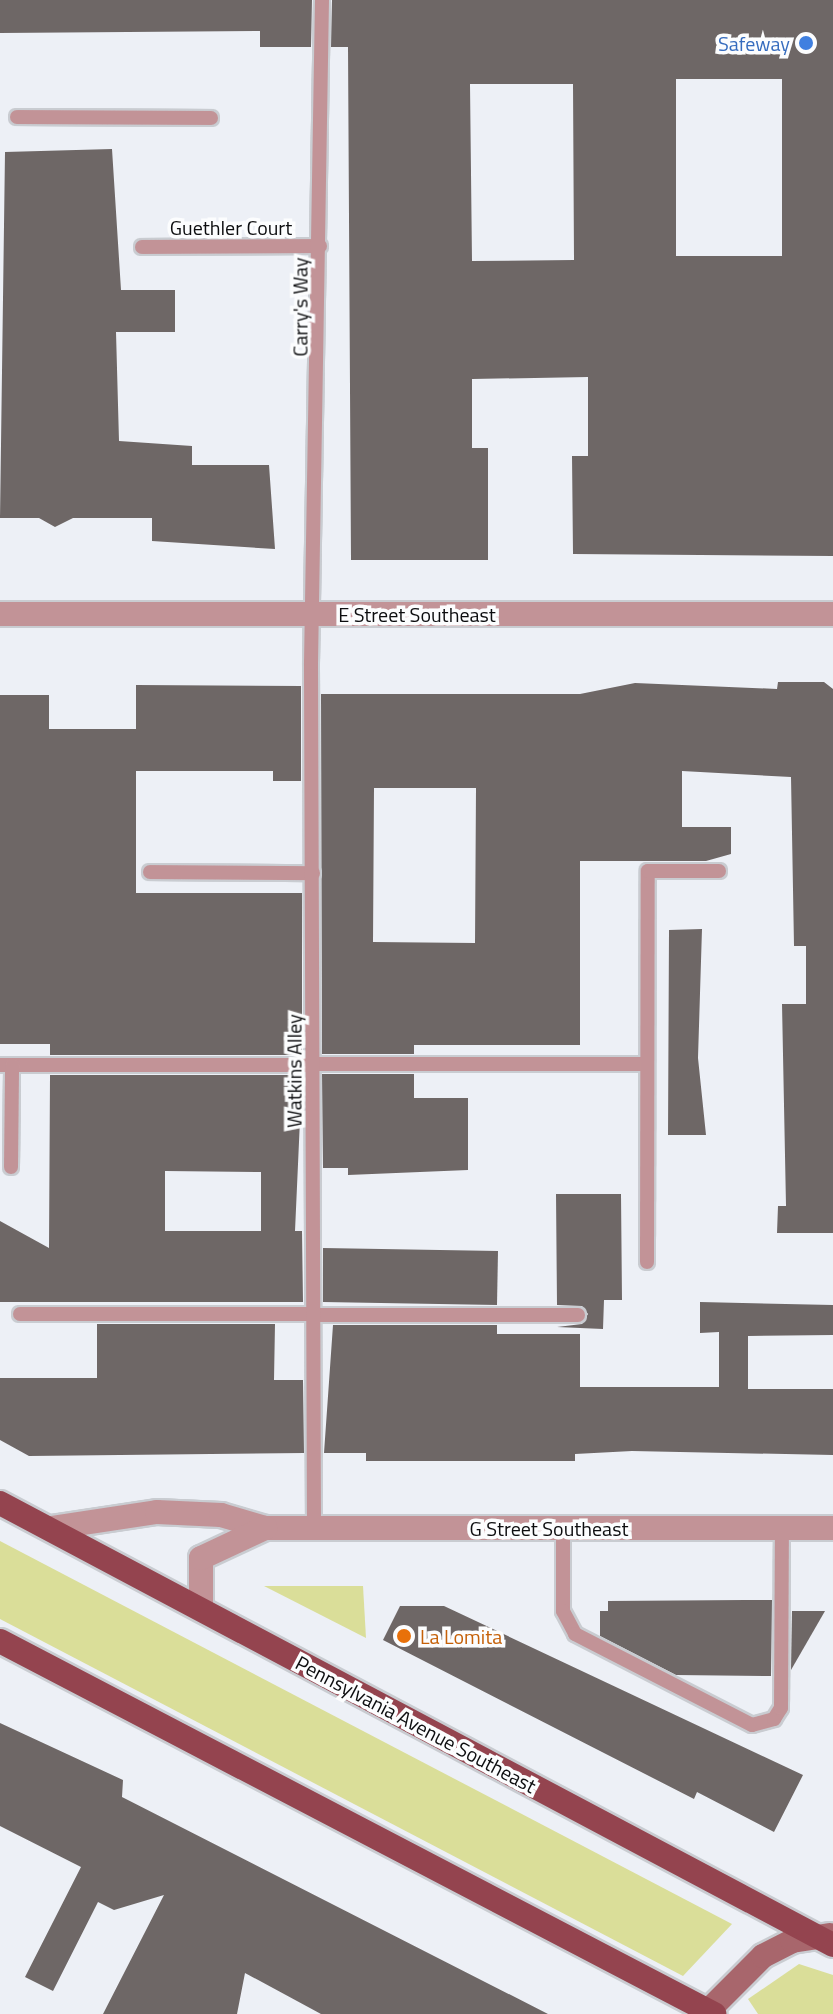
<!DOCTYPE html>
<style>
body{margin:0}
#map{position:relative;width:833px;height:2014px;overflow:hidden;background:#edf0f6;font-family:"Titillium Web",sans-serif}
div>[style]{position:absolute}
.green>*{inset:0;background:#dade99}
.building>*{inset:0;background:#6e6766}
.roads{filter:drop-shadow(2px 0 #c9ccd1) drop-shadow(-2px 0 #c9ccd1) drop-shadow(0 2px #c9ccd1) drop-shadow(0 -2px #c9ccd1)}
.lane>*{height:14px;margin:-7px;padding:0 7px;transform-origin:7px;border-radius:7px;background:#c29397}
.street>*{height:24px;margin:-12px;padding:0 12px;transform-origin:12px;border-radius:12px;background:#c29397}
.secondary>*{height:24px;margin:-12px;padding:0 12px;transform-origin:12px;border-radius:12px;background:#a8666c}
.primary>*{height:24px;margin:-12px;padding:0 12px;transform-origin:12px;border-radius:12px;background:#94444f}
.dots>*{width:22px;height:22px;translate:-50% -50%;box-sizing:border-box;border:4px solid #fcfdfe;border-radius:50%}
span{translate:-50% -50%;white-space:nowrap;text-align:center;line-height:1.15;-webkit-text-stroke:7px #fcfdfe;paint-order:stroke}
.shop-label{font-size:20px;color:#366cbe}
.right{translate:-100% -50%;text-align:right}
.street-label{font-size:20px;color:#0c0d0f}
.food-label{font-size:20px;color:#c56008}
.left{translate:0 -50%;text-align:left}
</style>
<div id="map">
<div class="green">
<i style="clip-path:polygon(0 1541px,732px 1924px,683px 1976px,0 1619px)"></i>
<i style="clip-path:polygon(264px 1586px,363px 1586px,366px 1638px)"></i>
<i style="clip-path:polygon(799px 1964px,833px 1975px,833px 2014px,758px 2014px,748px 1999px)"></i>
</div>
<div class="building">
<i style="clip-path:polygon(0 0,312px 0,311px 47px,260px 47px,260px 31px,0 33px)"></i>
<i style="clip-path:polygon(evenodd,332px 0,833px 0,833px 556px,573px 554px,572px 456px,588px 456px,588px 377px,472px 379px,472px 448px,488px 448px,488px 560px,351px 560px,348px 47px,331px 47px,332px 0,676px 79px,782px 79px,782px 256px,676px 256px,676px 79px,332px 0,470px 84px,573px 84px,574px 260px,472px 261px,470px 84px)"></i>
<i style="clip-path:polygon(112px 149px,121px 290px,175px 290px,175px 332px,116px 332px,119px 441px,192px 446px,192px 465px,269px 465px,275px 549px,152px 541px,152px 518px,73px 518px,55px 527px,39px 518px,0 518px,5px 152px)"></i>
<i style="clip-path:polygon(evenodd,778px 682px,824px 682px,833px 689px,833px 1233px,777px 1233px,778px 1206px,786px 1206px,782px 1004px,806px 1004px,806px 946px,794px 946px,791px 777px,682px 771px,682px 827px,731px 827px,731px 854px,706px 861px,580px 861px,580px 1045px,414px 1045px,414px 1054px,322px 1054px,321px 694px,580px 694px,635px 683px,777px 689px,778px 682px,374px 788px,476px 788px,475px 943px,373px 942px,374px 788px)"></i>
<i style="clip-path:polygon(136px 685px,301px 686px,301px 781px,273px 781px,273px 771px,136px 771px,136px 893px,302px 893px,302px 1055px,50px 1055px,50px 1044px,0 1044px,0 695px,49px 695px,49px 729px,136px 729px)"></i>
<i style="clip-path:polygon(702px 929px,698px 1058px,706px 1135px,668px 1135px,669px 930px)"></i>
<i style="clip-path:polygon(322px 1074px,414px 1074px,414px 1098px,468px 1098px,468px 1170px,348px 1175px,348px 1168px,323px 1168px)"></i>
<i style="clip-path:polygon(evenodd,50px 1075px,302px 1075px,295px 1231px,302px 1231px,303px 1302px,0 1302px,0 1221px,49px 1248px,50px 1075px,165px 1171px,261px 1172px,261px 1231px,165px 1231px,165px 1171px)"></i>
<i style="clip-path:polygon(556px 1194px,621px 1194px,622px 1300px,604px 1300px,603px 1329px,557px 1327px,582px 1324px,588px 1314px,582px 1306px,557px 1305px)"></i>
<i style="clip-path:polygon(323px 1248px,498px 1251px,497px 1305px,323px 1302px)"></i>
<i style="clip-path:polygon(700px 1302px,833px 1305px,833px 1335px,748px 1336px,748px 1389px,833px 1389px,833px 1455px,632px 1451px,575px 1454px,575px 1461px,366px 1461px,366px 1453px,324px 1453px,333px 1325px,497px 1325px,497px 1334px,580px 1334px,580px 1387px,719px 1387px,719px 1332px,700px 1333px)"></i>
<i style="clip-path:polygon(97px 1324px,275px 1324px,274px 1380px,303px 1380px,304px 1453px,29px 1456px,0 1440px,0 1378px,97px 1378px)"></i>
<i style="clip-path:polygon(745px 1600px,772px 1600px,771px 1676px,676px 1675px,600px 1636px,600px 1611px,608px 1611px,608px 1601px)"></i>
<i style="clip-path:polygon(400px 1606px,444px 1606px,803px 1775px,774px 1832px,697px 1792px,694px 1799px,383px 1640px)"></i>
<i style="clip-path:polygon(792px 1611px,825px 1611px,791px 1670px)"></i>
<i style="clip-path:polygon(0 1723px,123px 1780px,122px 1797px,548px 2014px,321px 2014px,245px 1973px,237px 2014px,103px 2014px,164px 1895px,114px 1910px,98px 1902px,53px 1991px,25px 1977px,81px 1867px,0 1826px)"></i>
</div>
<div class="roads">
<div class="lane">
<i style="left:17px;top:117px;width:194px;rotate:0.3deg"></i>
<i style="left:142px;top:247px;width:178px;rotate:-0.3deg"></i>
<i style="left:150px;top:872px;width:163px;rotate:0.4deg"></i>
<i style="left:0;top:1065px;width:647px;rotate:-0.09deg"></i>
<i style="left:11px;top:1167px;width:102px;rotate:-89.4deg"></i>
<i style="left:647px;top:1262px;width:391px;rotate:-89.9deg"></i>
<i style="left:648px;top:871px;width:71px"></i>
<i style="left:20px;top:1314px;width:558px;rotate:0.1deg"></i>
<i style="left:314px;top:1528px;width:865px;rotate:-90.2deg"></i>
<i style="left:311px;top:663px;width:663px;rotate:-89.05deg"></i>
<i style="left:563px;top:1528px;width:83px;rotate:90deg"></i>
<i style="left:563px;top:1611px;width:26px;rotate:62deg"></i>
<i style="left:575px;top:1634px;width:199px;rotate:27.2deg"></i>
<i style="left:752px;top:1725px;width:23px;rotate:-15deg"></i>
<i style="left:774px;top:1719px;width:13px;rotate:-58deg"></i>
<i style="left:781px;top:1708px;width:180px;rotate:-89.7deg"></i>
</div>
<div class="street">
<i style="left:0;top:614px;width:833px"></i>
<i style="left:51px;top:1528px;width:107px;rotate:-8.6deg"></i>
<i style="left:157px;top:1512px;width:64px;rotate:2.7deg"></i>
<i style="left:221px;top:1515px;width:46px;rotate:16.5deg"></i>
<i style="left:265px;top:1528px;width:568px"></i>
<i style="left:201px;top:1608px;width:50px;rotate:-90deg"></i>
<i style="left:201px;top:1558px;width:71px;rotate:-25.1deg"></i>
</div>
<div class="secondary">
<i style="left:705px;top:2014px;width:82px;rotate:-45deg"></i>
<i style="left:763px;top:1956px;width:33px;rotate:-27deg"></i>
<i style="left:792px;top:1941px;width:38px;rotate:-9deg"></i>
</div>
<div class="primary">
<i style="left:0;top:1503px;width:943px;rotate:27.95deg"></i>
<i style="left:0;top:1641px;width:806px;rotate:27.58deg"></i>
</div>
</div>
<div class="dots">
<i style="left:806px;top:43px;background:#3f7fe0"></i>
<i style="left:404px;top:1636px;background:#e8710a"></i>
</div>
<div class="shop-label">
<span class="right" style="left:790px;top:43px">Safeway</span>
</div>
<div class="street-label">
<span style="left:231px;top:227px">Guethler Court</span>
<span style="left:300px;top:307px;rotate:-90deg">Carry's Way</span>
<span style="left:417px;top:614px">E Street Southeast</span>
<span style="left:294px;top:1071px;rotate:-90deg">Watkins Alley</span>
<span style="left:549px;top:1528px">G Street Southeast</span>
<span style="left:416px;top:1724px;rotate:28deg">Pennsylvania Avenue Southeast</span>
</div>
<div class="food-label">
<span class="left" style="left:420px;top:1636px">La Lomita</span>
</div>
</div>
